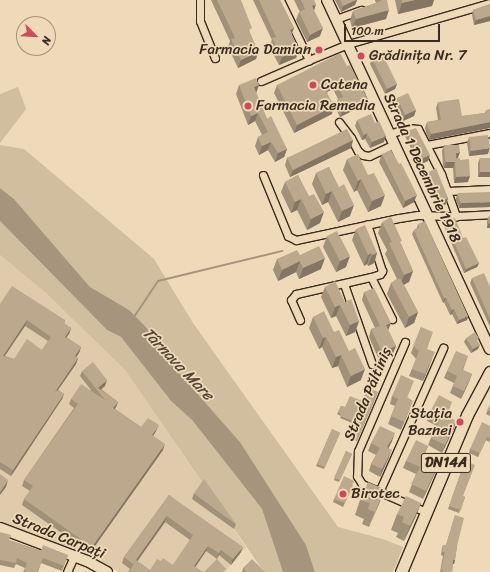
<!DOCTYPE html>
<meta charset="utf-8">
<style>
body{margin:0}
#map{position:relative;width:490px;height:572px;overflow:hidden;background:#eedab8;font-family:Sriracha,sans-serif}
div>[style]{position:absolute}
.built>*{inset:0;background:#dfcbab}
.green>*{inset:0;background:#d0be9f}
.water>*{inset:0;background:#a7947c}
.stream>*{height:2px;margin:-1px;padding:0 1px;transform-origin:1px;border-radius:1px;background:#a7947c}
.roads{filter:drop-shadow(1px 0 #3b2a1e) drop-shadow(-1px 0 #3b2a1e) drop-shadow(0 1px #3b2a1e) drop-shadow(0 -1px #3b2a1e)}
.street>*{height:7px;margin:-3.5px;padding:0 3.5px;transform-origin:3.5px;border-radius:3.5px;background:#eedab8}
.secondary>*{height:10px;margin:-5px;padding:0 5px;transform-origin:5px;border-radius:5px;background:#eedab8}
.primary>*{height:11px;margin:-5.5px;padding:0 5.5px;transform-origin:5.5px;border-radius:5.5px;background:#eedab8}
.wall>*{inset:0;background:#a29179}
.shaded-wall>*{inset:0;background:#847663}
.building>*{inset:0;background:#bca98d}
.dots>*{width:11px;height:11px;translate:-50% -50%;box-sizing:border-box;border:2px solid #eedab8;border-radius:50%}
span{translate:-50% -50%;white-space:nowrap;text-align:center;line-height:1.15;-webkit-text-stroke:3.5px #eedab8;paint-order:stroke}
.shield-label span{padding:1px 3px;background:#eedab8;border:1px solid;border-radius:3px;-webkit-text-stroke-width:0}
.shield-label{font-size:14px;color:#3b2a1e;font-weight:700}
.poi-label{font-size:15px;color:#3b2a1e}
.right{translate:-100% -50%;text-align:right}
.left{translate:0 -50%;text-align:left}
.street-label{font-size:15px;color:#3b2a1e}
.water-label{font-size:16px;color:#564436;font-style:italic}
.north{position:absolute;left:16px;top:16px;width:40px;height:40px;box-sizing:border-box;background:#eedab8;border:1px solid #a6947a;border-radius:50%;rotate:114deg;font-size:11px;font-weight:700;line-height:16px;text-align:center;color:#3b2a1e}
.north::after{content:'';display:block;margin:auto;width:14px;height:18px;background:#d1495b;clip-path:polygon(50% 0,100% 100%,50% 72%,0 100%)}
.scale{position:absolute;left:344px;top:24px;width:96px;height:18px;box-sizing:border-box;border:2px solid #3b2a1e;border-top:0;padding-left:5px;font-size:12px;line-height:14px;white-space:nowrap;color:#3b2a1e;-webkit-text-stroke:3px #eedab8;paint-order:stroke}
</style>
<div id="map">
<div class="built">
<i style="clip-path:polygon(0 255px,47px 294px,125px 370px,246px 547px,225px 572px,119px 572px,100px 560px,0 525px)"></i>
</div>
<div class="green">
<i style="clip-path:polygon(18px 87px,26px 109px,0 143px,0 94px)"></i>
<i style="clip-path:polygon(0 145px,24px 149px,154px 259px,193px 323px,338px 527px,383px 539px,403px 547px,393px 572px,315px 572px,306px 545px,240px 442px,172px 365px,146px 327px,128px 310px,90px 287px,14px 199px,0 188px)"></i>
<i style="clip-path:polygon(0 221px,107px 330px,121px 337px,171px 401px,192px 420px,262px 509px,283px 572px,264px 572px,125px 370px,47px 294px,0 255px)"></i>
</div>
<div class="water">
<i style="clip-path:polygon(0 188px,14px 199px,90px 287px,129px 310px,146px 327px,172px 365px,240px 442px,306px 545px,315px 572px,283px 572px,262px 509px,192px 420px,171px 401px,121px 337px,107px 330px,0 221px)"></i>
</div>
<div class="stream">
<i style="left:134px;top:317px;width:43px;rotate:-56.3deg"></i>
<i style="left:158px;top:281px;width:128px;rotate:-13.6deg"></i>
</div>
<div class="roads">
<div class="street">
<i style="left:200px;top:0;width:21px;rotate:90deg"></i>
<i style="left:200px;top:21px;width:40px;rotate:68deg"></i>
<i style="left:280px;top:0;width:67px;rotate:64.2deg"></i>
<i style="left:309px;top:60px;width:42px;rotate:-22.3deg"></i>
<i style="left:348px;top:44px;width:148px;rotate:-16.1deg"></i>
<i style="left:336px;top:19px;width:27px;rotate:-20deg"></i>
<i style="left:261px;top:81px;width:52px;rotate:-23.6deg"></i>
<i style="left:339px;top:122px;width:20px;rotate:53deg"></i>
<i style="left:351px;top:138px;width:15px;rotate:62deg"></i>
<i style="left:358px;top:151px;width:6px;rotate:39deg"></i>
<i style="left:363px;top:155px;width:6px;rotate:9deg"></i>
<i style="left:369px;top:156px;width:26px;rotate:-25deg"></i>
<i style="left:389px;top:134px;width:20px;rotate:-18deg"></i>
<i style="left:408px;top:128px;width:10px;rotate:6deg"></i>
<i style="left:418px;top:129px;width:51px;rotate:62.9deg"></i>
<i style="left:441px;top:174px;width:45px;rotate:70.3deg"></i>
<i style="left:427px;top:145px;width:64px;rotate:-10.8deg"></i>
<i style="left:263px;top:175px;width:66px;rotate:67.7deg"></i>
<i style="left:288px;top:236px;width:9px;rotate:27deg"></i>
<i style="left:296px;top:240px;width:105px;rotate:-12.1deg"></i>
<i style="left:399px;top:218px;width:19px;rotate:-9deg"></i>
<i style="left:418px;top:215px;width:38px;rotate:2deg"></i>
<i style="left:456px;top:216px;width:34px;rotate:-3deg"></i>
<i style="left:448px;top:191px;width:42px;rotate:-2.7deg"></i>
<i style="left:371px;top:277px;width:47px;rotate:63.4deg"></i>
<i style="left:344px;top:284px;width:85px;rotate:70.7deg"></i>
<i style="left:300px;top:320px;width:22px;rotate:-114deg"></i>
<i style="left:291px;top:300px;width:8px;rotate:-50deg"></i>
<i style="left:296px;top:294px;width:77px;rotate:-12.8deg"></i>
<i style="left:371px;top:277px;width:9px;rotate:-18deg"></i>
<i style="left:380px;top:274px;width:4px;rotate:-56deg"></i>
<i style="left:382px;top:271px;width:49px;rotate:-107.7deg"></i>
<i style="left:405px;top:342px;width:119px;rotate:113.3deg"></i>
<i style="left:358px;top:451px;width:25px;rotate:92deg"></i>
<i style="left:357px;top:476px;width:9px;rotate:58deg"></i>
<i style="left:362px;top:484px;width:70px;rotate:23.6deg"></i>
<i style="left:379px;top:492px;width:158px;rotate:-66deg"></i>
<i style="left:67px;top:572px;width:17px;rotate:-66deg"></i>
</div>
<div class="secondary">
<i style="left:327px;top:0;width:385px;rotate:65deg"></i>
<i style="left:0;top:528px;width:93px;rotate:20.8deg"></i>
<i style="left:87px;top:561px;width:23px;rotate:29deg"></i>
</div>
<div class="primary">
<i style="left:401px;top:572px;width:170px;rotate:-67.2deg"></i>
<i style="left:467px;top:415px;width:49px;rotate:-61.9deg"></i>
</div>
</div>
<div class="wall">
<i style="clip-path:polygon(211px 0,240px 0,250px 33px,258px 52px,256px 59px,238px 68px,228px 47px,230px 41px)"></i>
<i style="clip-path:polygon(253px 0,280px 0,294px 28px,291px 34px,299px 50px,296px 58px,279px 65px,269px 46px,272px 40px)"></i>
<i style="clip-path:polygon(294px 0,314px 0,314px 11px,320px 36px,307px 42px,296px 20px,299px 12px,300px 12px)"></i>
<i style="clip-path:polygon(335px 0,357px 0,355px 5px,341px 12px)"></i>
<i style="clip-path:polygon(375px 0,387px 0,386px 19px,352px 28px,350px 20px,353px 11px,376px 3px)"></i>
<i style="clip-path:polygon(395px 0,434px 0,432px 6px,398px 14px)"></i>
<i style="clip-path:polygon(490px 4px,490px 21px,474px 25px,472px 15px,473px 10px)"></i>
<i style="clip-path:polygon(372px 58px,397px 84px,395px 89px,385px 94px,370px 64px)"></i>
<i style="clip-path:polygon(347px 66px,367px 98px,364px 105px,340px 117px,335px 107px,338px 99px,333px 89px,327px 92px,332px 114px,294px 133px,274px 93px,277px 85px)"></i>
<i style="clip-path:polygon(239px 85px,259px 85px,256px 93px,267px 119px,287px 149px,284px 157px,275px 162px,268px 150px,259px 155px,255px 146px,258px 137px,262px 135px,255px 121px,248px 125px,236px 94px)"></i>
<i style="clip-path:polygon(397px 98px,416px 110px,414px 116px,403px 121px,395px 103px)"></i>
<i style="clip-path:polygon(438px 102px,462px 116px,485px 113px,486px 110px,490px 128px,429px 140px,426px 133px,425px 128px,427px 122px,438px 120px,436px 108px)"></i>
<i style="clip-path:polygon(357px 120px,384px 142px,370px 148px,365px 139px,362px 140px,355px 126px)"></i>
<i style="clip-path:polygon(407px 131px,428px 161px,419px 165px,405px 136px)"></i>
<i style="clip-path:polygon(469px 137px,488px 154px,469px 156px,467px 143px)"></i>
<i style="clip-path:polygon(353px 140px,351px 148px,290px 177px,285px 165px,287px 158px)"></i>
<i style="clip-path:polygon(444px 145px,460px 160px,468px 182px,454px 183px,453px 168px,444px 168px,443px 166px,442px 151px)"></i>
<i style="clip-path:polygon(382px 154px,414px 202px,403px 208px,379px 162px)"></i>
<i style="clip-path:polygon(480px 158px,490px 158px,478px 177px,478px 163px)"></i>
<i style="clip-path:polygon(347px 159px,381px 206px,368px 212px,357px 190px,354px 192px,343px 170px)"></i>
<i style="clip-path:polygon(329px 167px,350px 216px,338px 222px,328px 202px,322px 205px,312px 184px,316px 173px)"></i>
<i style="clip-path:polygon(427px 173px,448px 198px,446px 204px,439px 208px,425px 178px)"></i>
<i style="clip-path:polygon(298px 175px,320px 223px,307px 230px,297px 210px,291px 213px,281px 192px,285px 182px)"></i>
<i style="clip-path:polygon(458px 193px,490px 207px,459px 208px,456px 201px,456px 198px)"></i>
<i style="clip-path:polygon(489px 216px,490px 216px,490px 228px,487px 228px,487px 221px)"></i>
<i style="clip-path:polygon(382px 222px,401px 244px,413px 271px,409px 282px,404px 285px,418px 312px,414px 323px,405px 328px,387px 294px,391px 283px,397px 279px,385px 254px,387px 250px,378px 233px)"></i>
<i style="clip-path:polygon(445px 222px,479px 263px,477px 267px,464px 273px,444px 226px)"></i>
<i style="clip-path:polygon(418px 224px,468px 316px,467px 320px,457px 324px,452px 314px,450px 315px,444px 302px,443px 303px,412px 234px,414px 230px,417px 228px)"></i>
<i style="clip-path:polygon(356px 229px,377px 253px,374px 263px,368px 266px,367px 264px,364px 266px,352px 240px)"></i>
<i style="clip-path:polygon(327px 236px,346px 267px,336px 272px,323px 247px)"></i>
<i style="clip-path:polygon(300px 255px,321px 269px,299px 279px,296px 272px,278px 281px,273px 270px,277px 259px)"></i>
<i style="clip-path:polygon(472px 278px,490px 287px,490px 327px,470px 283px)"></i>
<i style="clip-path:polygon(325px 287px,345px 302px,359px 321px,355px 332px,346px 336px,336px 316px,331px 318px,321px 297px)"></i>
<i style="clip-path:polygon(364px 292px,391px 323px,388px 330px,396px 346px,393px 353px,379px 360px,369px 337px,371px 329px,375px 328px,362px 300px)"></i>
<i style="clip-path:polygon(evenodd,0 304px,65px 324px,71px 328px,69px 334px,66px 337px,81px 347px,79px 353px,76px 357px,78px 358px,76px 364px,58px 390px,64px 394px,62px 399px,11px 476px,0 469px,0 304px,25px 326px,48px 341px,42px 350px,14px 359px,5px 356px,25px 326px)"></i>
<i style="clip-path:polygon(313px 317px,334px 332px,361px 380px,347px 387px,338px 366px,332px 368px,322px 347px,319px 349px,309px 328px)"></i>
<i style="clip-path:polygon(421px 327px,427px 349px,432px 359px,423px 381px,409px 376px,416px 359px,411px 353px)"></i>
<i style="clip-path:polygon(466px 338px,478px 342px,478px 349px,471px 353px,464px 342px)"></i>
<i style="clip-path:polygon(468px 356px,463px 370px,472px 374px,461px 399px,450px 393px,454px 383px,444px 378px,447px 371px)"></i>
<i style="clip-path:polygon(82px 371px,105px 386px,101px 389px,118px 402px,115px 409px,141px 427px,156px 431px,153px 436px,163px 450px,90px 553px,22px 505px,24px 499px,30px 491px,22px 486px,24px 480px,74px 408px,69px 404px,71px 399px,91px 390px,80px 376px)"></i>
<i style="clip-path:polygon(411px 388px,407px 397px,410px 409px,401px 430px,388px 424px,395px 406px,390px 404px,392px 396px)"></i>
<i style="clip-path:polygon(378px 392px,357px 441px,346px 437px,352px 423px,340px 418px,341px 416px,337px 414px,341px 406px,345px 407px,362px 401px)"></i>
<i style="clip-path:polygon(490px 405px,490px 416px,486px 414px)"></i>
<i style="clip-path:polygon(449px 409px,446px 416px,456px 421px,454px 428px,442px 453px,428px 445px,431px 438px,437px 426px,427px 421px,429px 414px)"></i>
<i style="clip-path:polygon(490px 426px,490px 440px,489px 442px,486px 440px,478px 457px,469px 453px,470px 449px)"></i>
<i style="clip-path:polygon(332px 429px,340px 433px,324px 469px,316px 466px)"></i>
<i style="clip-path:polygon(392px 441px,388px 448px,389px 457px,380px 477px,369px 471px,371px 464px,376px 455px,368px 451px,371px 443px)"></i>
<i style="clip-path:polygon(428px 446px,422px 461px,437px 467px,434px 475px,423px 499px,409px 492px,416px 474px,403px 468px,406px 461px)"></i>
<i style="clip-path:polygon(346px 451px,352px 454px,339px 482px,334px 480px)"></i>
<i style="clip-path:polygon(465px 461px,463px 496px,465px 497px,459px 513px,448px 509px)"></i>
<i style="clip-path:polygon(353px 485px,343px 507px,333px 502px,334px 499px)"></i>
<i style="clip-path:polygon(384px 489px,369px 527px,362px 524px,364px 519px,355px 515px,360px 500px)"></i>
<i style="clip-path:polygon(194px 493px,236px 524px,234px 529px,192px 499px)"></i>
<i style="clip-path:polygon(evenodd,169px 495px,241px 552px,231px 565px,219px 555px,217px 559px,206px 551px,195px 567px,203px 572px,128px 572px,130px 569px,122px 563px,124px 557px,169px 495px,165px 522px,190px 540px,173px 565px,161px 561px,150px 570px,137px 561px,165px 522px)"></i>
<i style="clip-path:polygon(421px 503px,415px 518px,404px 541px,396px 537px,398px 533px,391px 530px,397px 514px)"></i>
<i style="clip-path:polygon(455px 515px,457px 546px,455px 560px,454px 564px,453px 564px,452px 572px,440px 572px,443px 556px,441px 555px,442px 548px,443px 545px,446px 545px)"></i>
<i style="clip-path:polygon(0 533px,9px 540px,41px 551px,68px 555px,62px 571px,41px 563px,38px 572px,23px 572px,25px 568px,16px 564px,14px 568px,0 565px)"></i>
<i style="clip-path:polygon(243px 568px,265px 572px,242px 572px)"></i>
</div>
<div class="shaded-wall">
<i style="clip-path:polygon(356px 0,357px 0,355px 5px,341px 12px,343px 6px)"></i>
<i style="clip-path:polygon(415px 0,434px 0,432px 6px,398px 14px,402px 3px)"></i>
<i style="clip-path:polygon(316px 4px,314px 11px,312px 6px)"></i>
<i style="clip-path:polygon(389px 10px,386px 19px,352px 28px,356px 19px)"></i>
<i style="clip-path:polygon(490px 16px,490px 21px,474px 25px,476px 20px)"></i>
<i style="clip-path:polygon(294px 28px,291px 36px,290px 30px)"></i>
<i style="clip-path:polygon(323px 28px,320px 36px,307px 42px,310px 35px)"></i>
<i style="clip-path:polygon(299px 50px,296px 58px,279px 65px,282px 57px)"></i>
<i style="clip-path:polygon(258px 52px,256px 59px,238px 68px,241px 60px)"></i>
<i style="clip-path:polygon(335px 81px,333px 89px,322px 94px,324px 87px)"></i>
<i style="clip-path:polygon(397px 84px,395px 89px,385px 94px,387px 89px)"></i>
<i style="clip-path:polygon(259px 85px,256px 93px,251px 96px,254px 87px)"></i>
<i style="clip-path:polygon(367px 98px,364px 105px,340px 117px,343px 110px)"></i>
<i style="clip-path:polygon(334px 106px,332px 114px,294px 133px,297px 125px)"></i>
<i style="clip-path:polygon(416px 110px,414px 116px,403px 121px,405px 115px)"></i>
<i style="clip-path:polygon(258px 113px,255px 121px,248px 125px,251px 116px)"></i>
<i style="clip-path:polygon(490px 122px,490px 128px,429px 140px,431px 134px)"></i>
<i style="clip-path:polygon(367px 133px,365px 139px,362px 140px,364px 135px)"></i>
<i style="clip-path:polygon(386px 136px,384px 142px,370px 148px,372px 142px)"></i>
<i style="clip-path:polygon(353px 140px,351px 148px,290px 177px,293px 170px)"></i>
<i style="clip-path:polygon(271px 142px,268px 150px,259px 155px,262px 146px)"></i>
<i style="clip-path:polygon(490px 148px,488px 154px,469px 156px,471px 151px)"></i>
<i style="clip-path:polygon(287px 149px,284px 157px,275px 162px,278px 153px)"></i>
<i style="clip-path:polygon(460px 152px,458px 158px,454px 158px,456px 153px)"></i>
<i style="clip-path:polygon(430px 155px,428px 161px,419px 165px,421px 159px)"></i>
<i style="clip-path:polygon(446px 162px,455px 162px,453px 168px,444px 168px)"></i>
<i style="clip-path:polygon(480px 172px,490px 172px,490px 177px,478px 177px)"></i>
<i style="clip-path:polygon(470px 176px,468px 182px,454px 183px,456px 177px)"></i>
<i style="clip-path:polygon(361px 179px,357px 190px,354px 192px,358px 181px)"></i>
<i style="clip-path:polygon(332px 191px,328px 202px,322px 205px,326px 194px)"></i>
<i style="clip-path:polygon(385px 195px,381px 206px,368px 212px,372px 201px)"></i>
<i style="clip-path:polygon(417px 195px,414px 202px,403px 208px,405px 201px)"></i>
<i style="clip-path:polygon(448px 198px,446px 204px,439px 208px,441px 202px)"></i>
<i style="clip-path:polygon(301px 199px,297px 210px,291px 213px,295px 202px)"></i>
<i style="clip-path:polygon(490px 202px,490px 207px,459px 208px,461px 203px)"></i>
<i style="clip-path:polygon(354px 205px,350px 216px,338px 222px,342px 211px)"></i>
<i style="clip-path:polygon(324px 212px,320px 223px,307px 230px,311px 219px)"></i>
<i style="clip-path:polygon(489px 223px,490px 223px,490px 228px,487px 228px)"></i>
<i style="clip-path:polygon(371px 253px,367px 264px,364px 266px,368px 255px)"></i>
<i style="clip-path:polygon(377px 253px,374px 263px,368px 266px,372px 255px)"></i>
<i style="clip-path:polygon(350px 256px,346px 267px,336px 272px,340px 261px)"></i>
<i style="clip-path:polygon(325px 258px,321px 269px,299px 279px,303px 268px)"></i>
<i style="clip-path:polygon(300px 261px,296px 272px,278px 281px,282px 270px)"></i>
<i style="clip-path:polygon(479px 263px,477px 267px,464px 273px,466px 269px)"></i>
<i style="clip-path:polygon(413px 271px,409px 282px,400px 286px,404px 275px)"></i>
<i style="clip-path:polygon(444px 298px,446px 298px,444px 302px,443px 303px)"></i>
<i style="clip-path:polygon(340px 305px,336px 316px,331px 318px,335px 307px)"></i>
<i style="clip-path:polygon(454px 309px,452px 314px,450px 315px,452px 310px)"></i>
<i style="clip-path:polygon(418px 312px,414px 323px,405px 328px,409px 317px)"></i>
<i style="clip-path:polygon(468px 316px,467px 320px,457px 324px,459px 320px)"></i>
<i style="clip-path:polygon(27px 320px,25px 326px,1px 361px,3px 356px)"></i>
<i style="clip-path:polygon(359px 321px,355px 332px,346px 336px,350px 325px)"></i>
<i style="clip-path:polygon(391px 323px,388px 330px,386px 325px)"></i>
<i style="clip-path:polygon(71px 328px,69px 334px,63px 342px,65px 337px)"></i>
<i style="clip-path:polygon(326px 337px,322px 347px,319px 349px,323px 338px)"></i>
<i style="clip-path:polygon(480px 345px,478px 349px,471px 353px,473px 349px)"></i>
<i style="clip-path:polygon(396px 346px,393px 353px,379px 360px,382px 352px)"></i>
<i style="clip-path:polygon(81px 347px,79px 353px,73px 362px,75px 356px)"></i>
<i style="clip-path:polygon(435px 352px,432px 359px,423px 381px,425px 374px)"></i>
<i style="clip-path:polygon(341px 355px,338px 366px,332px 368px,336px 357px)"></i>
<i style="clip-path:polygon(78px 358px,76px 364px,53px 397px,55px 392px)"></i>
<i style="clip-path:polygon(365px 369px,361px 380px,347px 387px,351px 376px)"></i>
<i style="clip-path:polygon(472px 374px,469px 382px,461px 399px,464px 391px)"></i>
<i style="clip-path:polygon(107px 380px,105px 386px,98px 392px,98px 388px)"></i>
<i style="clip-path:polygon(64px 394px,62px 399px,11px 476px,13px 470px)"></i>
<i style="clip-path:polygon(118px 402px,116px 407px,111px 414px,113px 408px)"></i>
<i style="clip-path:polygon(452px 402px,449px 409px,442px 423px,445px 415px)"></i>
<i style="clip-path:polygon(456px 421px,454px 428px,442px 453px,445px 445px)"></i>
<i style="clip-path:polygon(159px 425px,156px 431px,150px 441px,152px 435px)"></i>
<i style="clip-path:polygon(395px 433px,392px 441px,385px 455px,387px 447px)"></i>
<i style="clip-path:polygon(165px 444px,163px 450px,90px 553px,92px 547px)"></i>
<i style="clip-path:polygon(392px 450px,389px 457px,380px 477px,382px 469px)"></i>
<i style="clip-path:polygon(437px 467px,434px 475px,423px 499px,426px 491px)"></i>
<i style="clip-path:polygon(8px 480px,6px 487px,0 495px,0 492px)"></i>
<i style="clip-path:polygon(384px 489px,379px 504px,369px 527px,375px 512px)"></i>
<i style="clip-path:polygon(421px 503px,415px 518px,404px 541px,410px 526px)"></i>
<i style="clip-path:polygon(167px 516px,165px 522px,134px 566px,136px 560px)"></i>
<i style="clip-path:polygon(208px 546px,206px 551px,192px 572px,194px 566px)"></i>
<i style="clip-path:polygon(243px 547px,241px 552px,231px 565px,233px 559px)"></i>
<i style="clip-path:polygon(221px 550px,219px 555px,217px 559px,219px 553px)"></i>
<i style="clip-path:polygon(453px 560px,455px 560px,454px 564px,452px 564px)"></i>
</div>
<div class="building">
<i style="clip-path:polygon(217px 0,241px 0,252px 28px,249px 30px,258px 52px,241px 60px,231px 39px,235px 38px)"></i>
<i style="clip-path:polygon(259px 0,280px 0,294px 28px,290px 30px,299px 50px,282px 57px,272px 38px,276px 37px)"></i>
<i style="clip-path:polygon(301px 0,314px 0,316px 4px,312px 6px,323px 28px,310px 35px,299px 12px,305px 9px)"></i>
<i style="clip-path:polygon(340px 0,356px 0,343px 6px)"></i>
<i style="clip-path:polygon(381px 0,387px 0,389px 10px,356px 19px,353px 11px,381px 1px)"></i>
<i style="clip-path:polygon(402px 0,415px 0,402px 3px)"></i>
<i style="clip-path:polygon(490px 4px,490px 16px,476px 20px,473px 10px)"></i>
<i style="clip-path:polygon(340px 53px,347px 66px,350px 65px,367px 98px,343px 110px,338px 99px,343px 97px,335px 81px,324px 87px,334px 106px,297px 125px,277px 85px)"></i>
<i style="clip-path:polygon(382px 53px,397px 84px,387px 89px,372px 58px)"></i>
<i style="clip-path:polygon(256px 78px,259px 85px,254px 87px,267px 119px,271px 116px,287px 149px,278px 153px,271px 142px,262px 146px,258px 137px,268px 132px,258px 113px,251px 116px,239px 85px)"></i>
<i style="clip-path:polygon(408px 93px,416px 110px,405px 115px,397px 98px)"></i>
<i style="clip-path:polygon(459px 99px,462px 116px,486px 113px,486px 110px,490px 109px,490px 122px,431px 134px,428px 128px,427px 122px,441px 120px,438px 102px)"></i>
<i style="clip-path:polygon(371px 114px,375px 123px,379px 121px,386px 136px,372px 142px,367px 133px,364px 135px,357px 120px)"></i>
<i style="clip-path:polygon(416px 128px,430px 155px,421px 159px,407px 131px)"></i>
<i style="clip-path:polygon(347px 129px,353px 140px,293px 170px,287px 158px)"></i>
<i style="clip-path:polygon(488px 135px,490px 148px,471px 151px,469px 137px)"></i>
<i style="clip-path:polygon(444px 145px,459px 145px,460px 152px,456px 153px,456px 158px,460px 158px,460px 160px,469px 159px,470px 176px,456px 177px,455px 162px,446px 162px,445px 161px)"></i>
<i style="clip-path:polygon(391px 150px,399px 164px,401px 163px,417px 195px,405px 201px,382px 154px)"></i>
<i style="clip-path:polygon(358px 154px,368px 175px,374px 173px,385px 195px,372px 201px,361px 179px,358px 181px,347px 159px)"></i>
<i style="clip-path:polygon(480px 158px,490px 158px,490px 172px,480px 172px)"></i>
<i style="clip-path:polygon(329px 167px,339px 187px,344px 184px,354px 205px,342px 211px,332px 191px,326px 194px,316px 173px)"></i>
<i style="clip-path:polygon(436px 168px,448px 198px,441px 202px,427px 173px)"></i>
<i style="clip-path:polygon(298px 175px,309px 196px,314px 194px,324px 212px,311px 219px,301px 199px,295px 202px,285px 182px)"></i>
<i style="clip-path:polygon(490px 192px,490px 202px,461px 203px,458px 196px,458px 193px)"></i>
<i style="clip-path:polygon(489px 216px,490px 216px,490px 223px,489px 223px)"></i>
<i style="clip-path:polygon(391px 217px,402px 241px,400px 242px,413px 271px,404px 275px,389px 243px,392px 242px,382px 222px)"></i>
<i style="clip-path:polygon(455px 218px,463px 238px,466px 237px,479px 263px,466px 269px,445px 222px)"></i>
<i style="clip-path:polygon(425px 221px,468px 316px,459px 320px,454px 309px,452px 310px,446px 298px,444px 298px,414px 230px,420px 227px,418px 224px)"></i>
<i style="clip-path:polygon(365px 225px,377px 253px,372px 255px,371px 253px,368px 255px,356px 229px)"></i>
<i style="clip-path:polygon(337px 231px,350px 256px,340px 261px,327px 236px)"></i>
<i style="clip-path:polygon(319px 246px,325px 258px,303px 268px,300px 261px,282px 270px,277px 259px,297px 250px,300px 255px)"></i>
<i style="clip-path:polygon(484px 273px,490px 287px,490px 319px,472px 278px)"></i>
<i style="clip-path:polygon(400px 278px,418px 312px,409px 317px,391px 283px)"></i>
<i style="clip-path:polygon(335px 281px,345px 302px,351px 299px,359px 321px,350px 325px,340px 305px,335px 307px,325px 287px)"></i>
<i style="clip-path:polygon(evenodd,12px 286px,65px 320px,65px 324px,71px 328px,65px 337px,81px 347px,75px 356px,78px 358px,55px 392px,58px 390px,64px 394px,13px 470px,0 462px,0 304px,12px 286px,27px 320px,51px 337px,42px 350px,27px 339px,14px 359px,3px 356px,27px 320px)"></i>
<i style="clip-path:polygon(374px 288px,391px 323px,386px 325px,396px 346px,382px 352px,371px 329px,380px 326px,364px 292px)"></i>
<i style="clip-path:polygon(324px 311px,334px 332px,339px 330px,349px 351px,355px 348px,365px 369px,351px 376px,341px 355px,336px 357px,326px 337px,323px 338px,313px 317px)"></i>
<i style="clip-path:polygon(421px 327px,433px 332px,427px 349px,435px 352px,425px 374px,412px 369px,419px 351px,413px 346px)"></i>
<i style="clip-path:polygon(475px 332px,479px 338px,477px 340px,480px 345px,473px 349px,466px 338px)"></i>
<i style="clip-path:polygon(456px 351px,468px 356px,462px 370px,472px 374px,464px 391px,453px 386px,457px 376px,447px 371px)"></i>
<i style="clip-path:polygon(93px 362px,107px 380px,98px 388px,118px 402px,113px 408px,141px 427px,148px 418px,159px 425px,152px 435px,165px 444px,92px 547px,24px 499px,33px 486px,24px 480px,78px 404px,71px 399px,81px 384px,105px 400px,82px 371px)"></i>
<i style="clip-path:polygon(401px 375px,414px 381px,407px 397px,413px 401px,404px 422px,391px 416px,398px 399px,392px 396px)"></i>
<i style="clip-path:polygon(368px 387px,378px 392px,357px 440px,347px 435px,353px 421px,340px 416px,341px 414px,338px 412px,341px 406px,345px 407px,350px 396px,362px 401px)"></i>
<i style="clip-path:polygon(439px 395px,452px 402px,445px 415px,456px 421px,445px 445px,431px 438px,440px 419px,429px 414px)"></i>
<i style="clip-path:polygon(490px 405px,490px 411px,487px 410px)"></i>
<i style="clip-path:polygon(482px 422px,490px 426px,490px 438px,487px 437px,480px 453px,470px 449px)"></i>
<i style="clip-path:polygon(380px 426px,395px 433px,387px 447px,392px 450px,382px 469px,371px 464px,380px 448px,371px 443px)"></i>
<i style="clip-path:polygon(332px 429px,340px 433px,325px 467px,317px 464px)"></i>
<i style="clip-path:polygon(416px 440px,428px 446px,421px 460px,437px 467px,426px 491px,411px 484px,420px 467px,406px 461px)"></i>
<i style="clip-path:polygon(346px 451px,352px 454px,340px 480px,334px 478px)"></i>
<i style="clip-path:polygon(465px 461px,475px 465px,463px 496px,465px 497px,461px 510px,449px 506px)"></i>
<i style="clip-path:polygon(0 474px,8px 480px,0 492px)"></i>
<i style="clip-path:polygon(344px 476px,354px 481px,345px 503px,334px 499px)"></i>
<i style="clip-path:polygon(204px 479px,236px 524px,194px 493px)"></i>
<i style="clip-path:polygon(368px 482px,384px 489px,375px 512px,368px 509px,370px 503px,360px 500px)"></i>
<i style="clip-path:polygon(evenodd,169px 495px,243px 547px,233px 559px,221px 550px,219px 553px,208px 546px,194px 566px,203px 572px,129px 572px,135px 562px,133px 564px,124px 557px,169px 495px,167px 516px,193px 535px,173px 565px,163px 558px,161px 561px,157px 559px,150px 570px,136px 560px,167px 516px)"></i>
<i style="clip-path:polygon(406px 496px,421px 503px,410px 526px,402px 522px,404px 517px,397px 514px)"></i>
<i style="clip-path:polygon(455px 515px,464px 518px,457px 546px,455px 560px,453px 560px,452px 572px,443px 572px,443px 570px,441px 570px,445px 552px,442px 552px,443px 545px,446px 545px)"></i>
<i style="clip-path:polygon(0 532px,11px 535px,9px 540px,41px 551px,43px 545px,68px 555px,64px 566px,43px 558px,37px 572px,27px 572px,24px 571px,27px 563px,17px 558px,16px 563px,0 560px)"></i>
<i style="clip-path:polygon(217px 559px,226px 569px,223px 572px,204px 572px)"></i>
<i style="clip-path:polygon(252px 559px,265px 572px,247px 572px,243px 568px)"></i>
</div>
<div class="dots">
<i style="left:319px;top:50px;background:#d1495b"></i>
<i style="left:361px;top:56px;background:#d1495b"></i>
<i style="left:313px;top:85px;background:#d1495b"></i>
<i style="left:248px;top:106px;background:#d1495b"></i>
<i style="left:460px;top:422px;background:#d1495b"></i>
<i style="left:343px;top:494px;background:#d1495b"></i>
</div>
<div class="shield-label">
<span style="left:446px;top:463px">DN14A</span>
</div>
<div class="poi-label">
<span class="right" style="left:311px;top:50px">Farmacia Damian</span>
<span class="left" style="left:369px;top:56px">Grădinița Nr. 7</span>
<span class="left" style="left:321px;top:85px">Catena</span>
<span class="left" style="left:256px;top:106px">Farmacia Remedia</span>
<span class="right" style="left:452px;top:422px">Stația<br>Baznei</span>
<span class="left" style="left:351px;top:494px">Birotec</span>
</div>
<div class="street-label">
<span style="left:422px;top:168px;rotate:65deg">Strada 1 Decembrie 1918</span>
<span style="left:368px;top:394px;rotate:-67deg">Strada Păltiniș</span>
<span style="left:59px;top:536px;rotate:22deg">Strada Carpați</span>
</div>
<div class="water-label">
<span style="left:178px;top:364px;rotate:46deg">Târnava Mare</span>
</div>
<div class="north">N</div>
<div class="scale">100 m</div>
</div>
